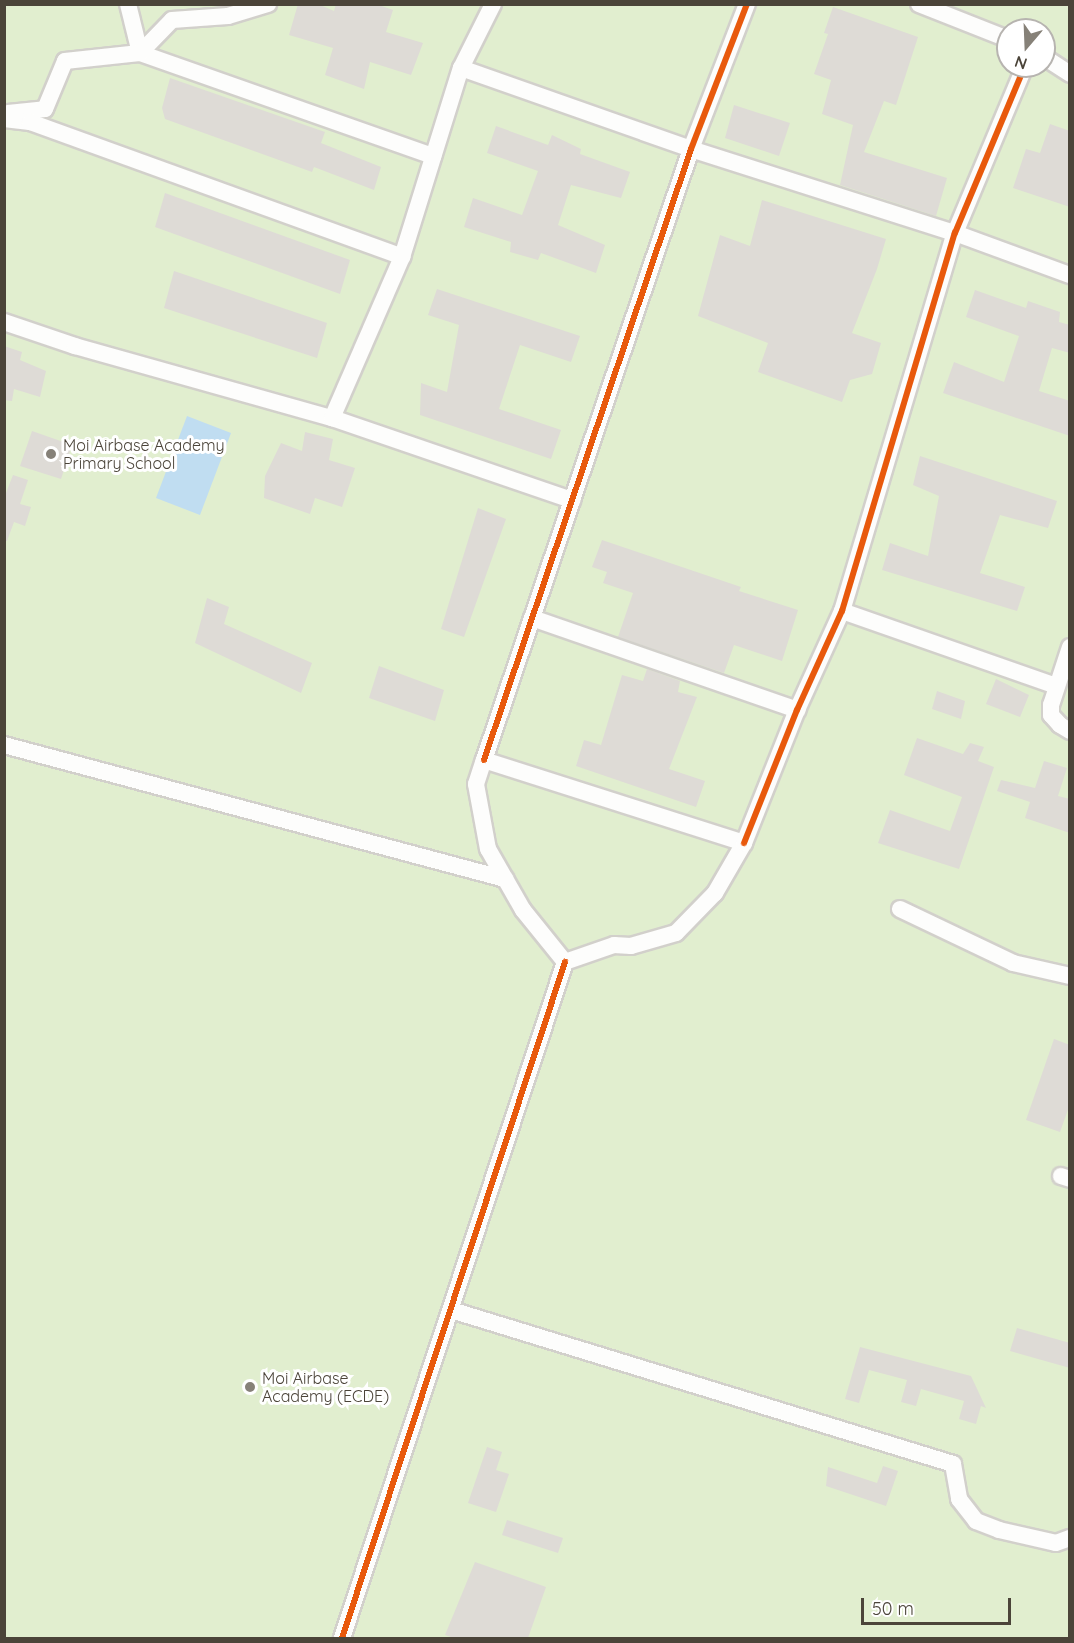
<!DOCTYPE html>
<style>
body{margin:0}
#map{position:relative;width:1074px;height:1643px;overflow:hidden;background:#f4f2ee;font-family:Quicksand,sans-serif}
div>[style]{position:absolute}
.green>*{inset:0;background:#e1eecf}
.water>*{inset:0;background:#c0ddf1}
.building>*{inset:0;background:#dedbd6}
.roads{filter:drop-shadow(2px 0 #d2d0cb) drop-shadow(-2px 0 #d2d0cb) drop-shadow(0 2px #d2d0cb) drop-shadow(0 -2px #d2d0cb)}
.minor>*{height:16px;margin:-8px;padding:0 8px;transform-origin:8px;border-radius:8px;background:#fdfdfc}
.cycleway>*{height:6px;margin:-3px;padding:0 3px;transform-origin:3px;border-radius:3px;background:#e8590c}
.dots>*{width:16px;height:16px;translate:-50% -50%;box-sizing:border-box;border:3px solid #fff;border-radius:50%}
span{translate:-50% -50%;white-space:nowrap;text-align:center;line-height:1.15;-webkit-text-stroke:6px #fff;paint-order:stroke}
.poi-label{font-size:16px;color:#4b4439}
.left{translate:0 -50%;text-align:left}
.frame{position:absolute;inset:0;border:6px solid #4b4439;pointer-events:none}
.north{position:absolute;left:996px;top:18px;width:60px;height:60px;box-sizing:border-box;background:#fff;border:2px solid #b7b4b0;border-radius:50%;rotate:199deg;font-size:16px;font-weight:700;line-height:24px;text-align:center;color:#4b4439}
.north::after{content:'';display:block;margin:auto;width:21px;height:27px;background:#868178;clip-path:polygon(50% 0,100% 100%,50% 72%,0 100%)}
.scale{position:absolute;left:861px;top:1598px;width:150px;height:27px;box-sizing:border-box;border:3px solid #4b4439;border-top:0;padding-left:8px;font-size:18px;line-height:21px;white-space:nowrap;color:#4b4439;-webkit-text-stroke:4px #fff;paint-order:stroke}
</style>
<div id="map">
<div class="green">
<i style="clip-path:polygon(evenodd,5px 5px,1069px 5px,1069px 1638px,5px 1638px,5px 5px,1008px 30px,1044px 30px,1044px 66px,1008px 66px,1008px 30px)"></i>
</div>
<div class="water">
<i style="clip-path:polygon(187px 416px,231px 433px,200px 515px,156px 498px)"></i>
</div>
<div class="building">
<i style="clip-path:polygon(298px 4px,318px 4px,334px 11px,336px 4px,376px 4px,393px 10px,386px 32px,423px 43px,411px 75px,370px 62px,364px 89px,325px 75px,333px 48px,289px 35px)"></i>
<i style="clip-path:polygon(833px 7px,918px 37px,896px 105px,884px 101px,864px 152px,947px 178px,936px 216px,840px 185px,853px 125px,822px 114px,831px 80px,814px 74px,828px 34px,824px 33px)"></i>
<i style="clip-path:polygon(170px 78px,325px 132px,321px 143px,381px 167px,374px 190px,314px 167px,312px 172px,165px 119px,162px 108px)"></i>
<i style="clip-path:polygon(734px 105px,790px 123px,779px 156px,725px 138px)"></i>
<i style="clip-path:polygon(1050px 124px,1070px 131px,1070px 207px,1013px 188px,1026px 149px,1040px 153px)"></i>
<i style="clip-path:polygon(496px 126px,548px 145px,552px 135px,581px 149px,580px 154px,630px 172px,621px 198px,571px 185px,558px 225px,605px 245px,596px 273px,541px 253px,538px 260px,510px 252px,511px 242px,464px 227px,473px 198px,522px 215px,538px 171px,487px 153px)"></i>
<i style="clip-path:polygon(165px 193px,350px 260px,340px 294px,155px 227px)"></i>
<i style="clip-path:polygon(762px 200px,886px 239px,877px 269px,852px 333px,881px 343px,872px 374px,850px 380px,842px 402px,758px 372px,768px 343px,698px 316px,720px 235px,750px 246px)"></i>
<i style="clip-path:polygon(174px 271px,327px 323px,317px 358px,164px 308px)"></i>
<i style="clip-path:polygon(437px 289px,580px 336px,571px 362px,520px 345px,499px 409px,561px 430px,551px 459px,420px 415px,421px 383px,447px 392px,459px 325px,428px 315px)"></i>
<i style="clip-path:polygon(975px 290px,1026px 308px,1028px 301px,1060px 312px,1059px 322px,1070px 325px,1070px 353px,1052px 348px,1039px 391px,1070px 401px,1070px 436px,943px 393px,954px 362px,1004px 382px,1019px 336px,966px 317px)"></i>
<i style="clip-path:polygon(4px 346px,22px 352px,20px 360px,46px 371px,40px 397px,14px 389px,12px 401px,4px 400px)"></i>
<i style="clip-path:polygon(32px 431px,72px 445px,61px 479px,20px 466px)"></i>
<i style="clip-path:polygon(305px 432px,333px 439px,329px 460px,355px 468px,342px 507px,315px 498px,310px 514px,264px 498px,265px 476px,281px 443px,302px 451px)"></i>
<i style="clip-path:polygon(920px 456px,1057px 501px,1048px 528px,1000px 515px,980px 573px,1025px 587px,1017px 611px,882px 570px,890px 543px,928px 556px,939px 496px,913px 485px)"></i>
<i style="clip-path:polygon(13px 475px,28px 480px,20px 504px,31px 507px,25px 526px,14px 522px,7px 541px,4px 541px,4px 498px)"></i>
<i style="clip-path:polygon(478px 508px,506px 519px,464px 637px,441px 629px)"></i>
<i style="clip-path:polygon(602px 540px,741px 587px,739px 591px,798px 610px,782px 661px,734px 645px,724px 673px,618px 637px,633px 593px,603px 583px,607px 572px,592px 567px)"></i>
<i style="clip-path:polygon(207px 598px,229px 607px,224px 624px,312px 663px,301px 693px,195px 643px)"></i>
<i style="clip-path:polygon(379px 666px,444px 690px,435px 721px,369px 698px)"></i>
<i style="clip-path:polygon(647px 669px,680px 681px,678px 692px,697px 697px,669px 769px,705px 781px,696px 807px,576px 766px,584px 740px,601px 745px,622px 675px,643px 681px)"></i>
<i style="clip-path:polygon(996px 679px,1029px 695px,1020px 717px,986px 704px)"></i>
<i style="clip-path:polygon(937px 691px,965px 701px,961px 719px,932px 709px)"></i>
<i style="clip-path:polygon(917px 738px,963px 754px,970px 743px,984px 747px,978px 761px,994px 767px,959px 869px,878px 843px,890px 810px,950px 831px,962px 797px,904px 775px)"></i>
<i style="clip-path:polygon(1044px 761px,1067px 768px,1058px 796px,1070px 799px,1070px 833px,1025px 818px,1030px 802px,997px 791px,1001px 780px,1035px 788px)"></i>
<i style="clip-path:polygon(1054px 1039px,1070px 1045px,1070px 1104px,1060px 1132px,1026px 1120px)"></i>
<i style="clip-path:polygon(1017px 1328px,1070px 1343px,1070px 1368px,1010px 1351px)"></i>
<i style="clip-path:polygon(860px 1347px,971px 1376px,986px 1408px,981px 1406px,976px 1424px,959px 1419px,964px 1401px,921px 1389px,916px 1406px,901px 1402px,907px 1380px,869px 1370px,859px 1403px,845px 1399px)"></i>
<i style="clip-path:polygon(487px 1447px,502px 1452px,496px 1470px,509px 1474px,496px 1512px,468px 1503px)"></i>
<i style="clip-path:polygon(883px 1466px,898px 1471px,886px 1506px,826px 1486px,828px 1467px,877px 1483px)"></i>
<i style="clip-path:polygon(507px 1520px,563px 1538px,558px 1553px,502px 1535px)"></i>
<i style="clip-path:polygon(475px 1562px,546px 1587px,528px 1638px,454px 1638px,445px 1635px)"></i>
</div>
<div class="roads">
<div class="minor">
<i style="left:128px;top:4px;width:50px;rotate:76.2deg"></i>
<i style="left:140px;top:53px;width:311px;rotate:19.4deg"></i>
<i style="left:919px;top:4px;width:96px;rotate:21.5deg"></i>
<i style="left:1044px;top:57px;width:31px;rotate:33deg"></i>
<i style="left:461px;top:68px;width:244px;rotate:19.4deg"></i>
<i style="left:691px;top:149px;width:277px;rotate:17.7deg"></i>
<i style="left:955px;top:233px;width:122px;rotate:20.1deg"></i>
<i style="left:8px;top:113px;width:37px;rotate:-6deg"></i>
<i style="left:45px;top:109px;width:52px;rotate:-67.4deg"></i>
<i style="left:65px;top:61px;width:75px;rotate:-6.1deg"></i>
<i style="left:140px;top:53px;width:46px;rotate:-45.9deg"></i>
<i style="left:172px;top:20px;width:56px;rotate:-4.1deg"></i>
<i style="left:228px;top:16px;width:42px;rotate:-16.7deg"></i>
<i style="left:4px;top:119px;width:26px;rotate:7deg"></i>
<i style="left:30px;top:122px;width:396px;rotate:19.9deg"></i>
<i style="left:4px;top:322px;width:75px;rotate:18.7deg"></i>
<i style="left:75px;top:346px;width:267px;rotate:15.7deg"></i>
<i style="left:332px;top:418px;width:254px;rotate:18.9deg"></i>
<i style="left:332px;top:418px;width:176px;rotate:-66.5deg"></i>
<i style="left:402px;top:257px;width:198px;rotate:-72.7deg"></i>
<i style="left:461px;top:68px;width:72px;rotate:-63.4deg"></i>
<i style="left:842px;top:611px;width:227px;rotate:19.3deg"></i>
<i style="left:532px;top:618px;width:281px;rotate:19.1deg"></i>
<i style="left:1070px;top:647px;width:61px;rotate:108.1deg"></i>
<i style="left:1051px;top:705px;width:10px;rotate:90deg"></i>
<i style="left:1051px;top:715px;width:13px;rotate:48deg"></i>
<i style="left:1060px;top:725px;width:12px;rotate:31deg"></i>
<i style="left:4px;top:745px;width:519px;rotate:14.97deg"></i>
<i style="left:484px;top:760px;width:645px;rotate:-71.28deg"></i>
<i style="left:691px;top:149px;width:155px;rotate:-68.9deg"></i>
<i style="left:484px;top:760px;width:273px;rotate:17.7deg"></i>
<i style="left:744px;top:843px;width:58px;rotate:120.1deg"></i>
<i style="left:715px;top:893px;width:56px;rotate:134.3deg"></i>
<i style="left:676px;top:933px;width:47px;rotate:163.9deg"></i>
<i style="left:631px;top:946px;width:17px;rotate:-177deg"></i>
<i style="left:614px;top:945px;width:52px;rotate:160.9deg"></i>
<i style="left:565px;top:962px;width:67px;rotate:-128.9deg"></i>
<i style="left:523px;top:910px;width:70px;rotate:-119.8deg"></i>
<i style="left:488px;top:849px;width:66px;rotate:-100.5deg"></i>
<i style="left:476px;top:784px;width:25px;rotate:-72deg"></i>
<i style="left:744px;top:843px;width:143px;rotate:-68.3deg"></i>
<i style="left:797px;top:710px;width:109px;rotate:-65.6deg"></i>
<i style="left:842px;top:611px;width:395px;rotate:-73.4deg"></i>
<i style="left:955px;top:233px;width:181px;rotate:-67.3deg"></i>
<i style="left:900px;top:909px;width:125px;rotate:25.5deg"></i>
<i style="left:1013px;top:963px;width:58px;rotate:12.8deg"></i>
<i style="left:1061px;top:1176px;width:9px;rotate:18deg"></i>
<i style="left:451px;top:1310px;width:525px;rotate:17.05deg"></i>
<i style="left:953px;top:1464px;width:36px;rotate:80deg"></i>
<i style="left:959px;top:1499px;width:28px;rotate:52deg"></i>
<i style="left:976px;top:1521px;width:25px;rotate:21deg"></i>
<i style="left:999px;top:1530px;width:58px;rotate:12.8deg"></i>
<i style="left:1056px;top:1543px;width:15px;rotate:-20deg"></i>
<i style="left:342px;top:1638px;width:712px;rotate:-71.74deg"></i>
</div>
</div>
<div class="cycleway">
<i style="left:484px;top:760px;width:645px;rotate:-71.28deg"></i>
<i style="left:691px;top:149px;width:155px;rotate:-68.9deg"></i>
<i style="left:744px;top:843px;width:143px;rotate:-68.3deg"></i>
<i style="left:797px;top:710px;width:109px;rotate:-65.6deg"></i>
<i style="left:842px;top:611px;width:395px;rotate:-73.4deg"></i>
<i style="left:955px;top:233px;width:181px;rotate:-67.3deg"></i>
<i style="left:342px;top:1638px;width:712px;rotate:-71.74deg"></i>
</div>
<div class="dots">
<i style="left:51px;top:454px;background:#868178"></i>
<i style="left:250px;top:1387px;background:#868178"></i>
</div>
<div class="poi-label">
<span class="left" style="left:63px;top:454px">Moi Airbase Academy<br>Primary School</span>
<span class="left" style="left:262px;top:1387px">Moi Airbase<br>Academy (ECDE)</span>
</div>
<div class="frame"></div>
<div class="north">N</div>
<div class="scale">50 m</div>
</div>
